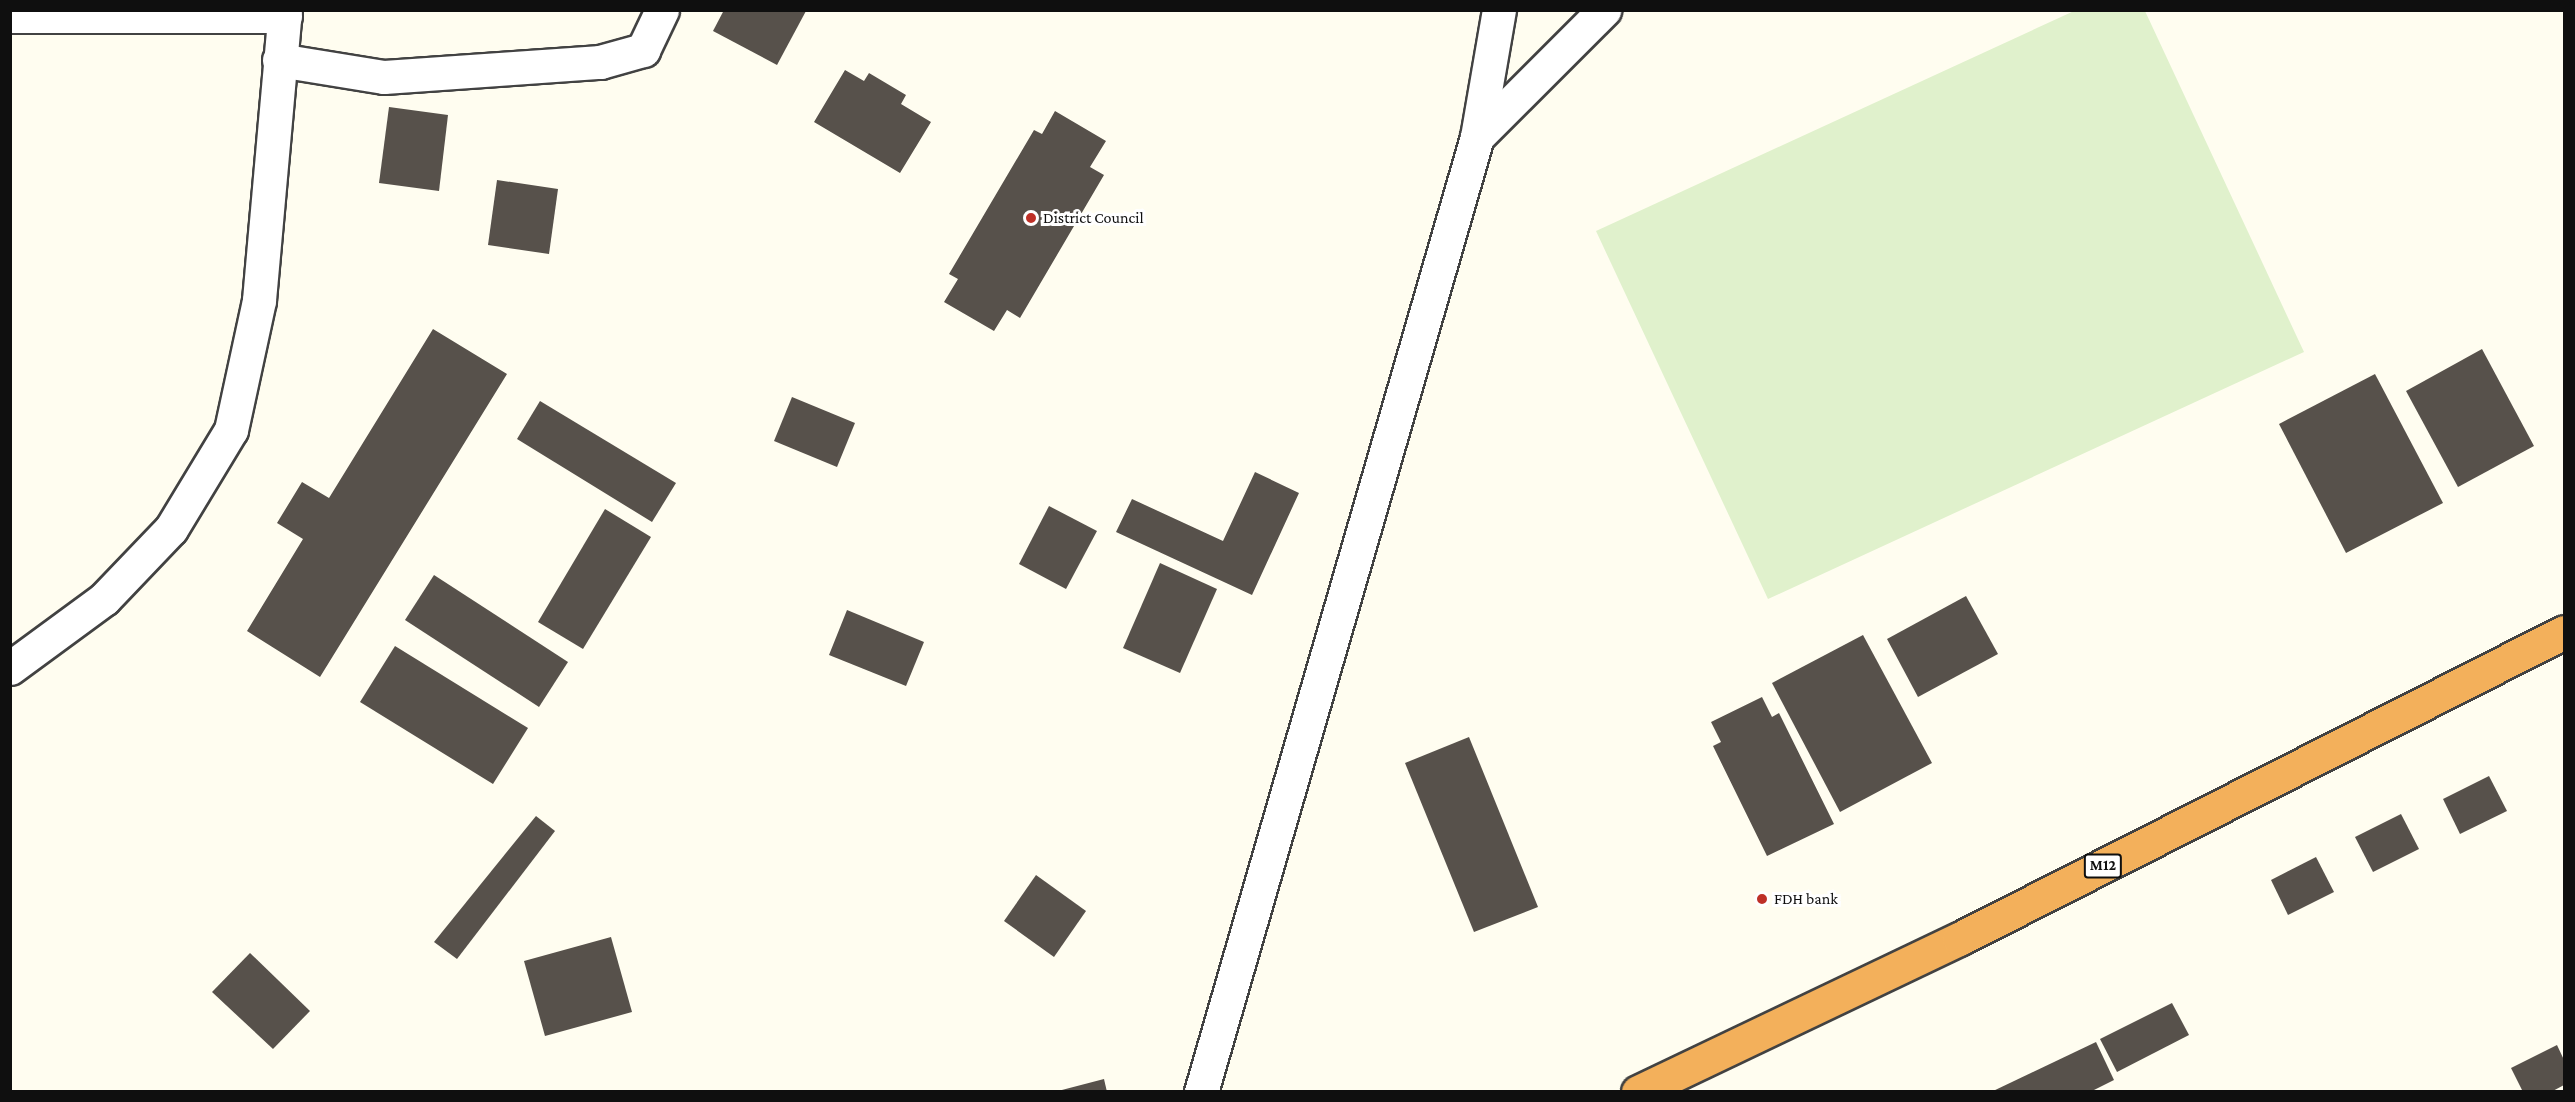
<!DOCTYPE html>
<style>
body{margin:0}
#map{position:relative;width:2575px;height:1102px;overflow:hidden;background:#fffdf0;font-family:"Crimson Pro",serif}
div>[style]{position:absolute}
.pitch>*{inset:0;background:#e0f1cc}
.building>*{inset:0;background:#57514b}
.roads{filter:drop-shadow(2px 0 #424242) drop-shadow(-2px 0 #424242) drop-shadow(0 2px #424242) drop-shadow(0 -2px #424242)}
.minor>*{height:33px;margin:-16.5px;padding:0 16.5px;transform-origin:16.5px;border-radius:16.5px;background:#fff}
.highway>*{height:33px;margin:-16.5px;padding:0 16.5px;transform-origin:16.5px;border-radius:16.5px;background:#f3b05b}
.dots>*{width:16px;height:16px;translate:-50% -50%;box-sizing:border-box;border:3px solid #fff;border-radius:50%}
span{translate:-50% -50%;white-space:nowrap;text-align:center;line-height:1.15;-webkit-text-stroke:6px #fff;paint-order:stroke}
.shield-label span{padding:2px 4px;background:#fff;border:2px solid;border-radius:4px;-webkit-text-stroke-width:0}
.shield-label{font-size:15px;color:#0f0f0f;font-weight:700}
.poi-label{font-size:16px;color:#0f0f0f}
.left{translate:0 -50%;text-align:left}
.frame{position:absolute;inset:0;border:12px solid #0f0f0f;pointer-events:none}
</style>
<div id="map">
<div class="pitch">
<i style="clip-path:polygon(2074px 11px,2145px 11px,2304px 352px,1768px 599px,1596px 231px)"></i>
</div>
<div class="building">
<i style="clip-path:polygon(724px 10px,804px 10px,806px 11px,777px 65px,713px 31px)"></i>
<i style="clip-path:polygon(845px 70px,864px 81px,869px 73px,906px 95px,901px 104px,931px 122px,900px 173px,814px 122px)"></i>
<i style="clip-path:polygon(389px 107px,448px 115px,439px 191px,379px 183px)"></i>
<i style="clip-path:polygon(1055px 111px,1106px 141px,1090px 167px,1104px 175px,1020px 318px,1007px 310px,994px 331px,944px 302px,958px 279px,949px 274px,1034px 130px,1042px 134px)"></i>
<i style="clip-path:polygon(497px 180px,558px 189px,549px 254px,488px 245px)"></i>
<i style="clip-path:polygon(433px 329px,507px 374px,320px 677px,247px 631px,303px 539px,277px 523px,302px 482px,329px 498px)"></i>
<i style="clip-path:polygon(2482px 349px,2534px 446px,2458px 487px,2406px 391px)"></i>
<i style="clip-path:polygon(2375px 374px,2443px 503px,2346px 553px,2279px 424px)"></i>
<i style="clip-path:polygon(792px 397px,855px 423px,837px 467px,774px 441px)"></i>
<i style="clip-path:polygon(540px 401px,676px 483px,652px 522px,517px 439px)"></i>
<i style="clip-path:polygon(1255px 472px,1299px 493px,1252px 595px,1116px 532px,1132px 499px,1223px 541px)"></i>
<i style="clip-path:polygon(1049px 506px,1097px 531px,1066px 589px,1019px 564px)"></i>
<i style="clip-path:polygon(605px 509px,651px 537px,583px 649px,538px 622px)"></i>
<i style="clip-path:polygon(1160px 563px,1217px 589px,1180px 673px,1123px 648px)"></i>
<i style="clip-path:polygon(434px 575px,568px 662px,539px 707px,405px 620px)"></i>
<i style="clip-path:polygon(1966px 596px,1998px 654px,1918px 697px,1887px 639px)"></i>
<i style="clip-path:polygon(847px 610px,924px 642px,906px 686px,829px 655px)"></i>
<i style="clip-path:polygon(1863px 635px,1932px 763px,1840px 812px,1772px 683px)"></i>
<i style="clip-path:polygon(395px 646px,528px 728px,493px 784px,360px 702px)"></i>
<i style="clip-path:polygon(1762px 697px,1772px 717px,1779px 713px,1834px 824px,1767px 856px,1713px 746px,1721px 742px,1711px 722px)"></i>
<i style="clip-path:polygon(1469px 737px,1538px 907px,1474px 932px,1405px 763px)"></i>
<i style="clip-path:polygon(2489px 776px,2507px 811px,2460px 834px,2443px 799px)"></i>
<i style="clip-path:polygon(2401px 814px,2419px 849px,2373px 872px,2355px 837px)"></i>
<i style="clip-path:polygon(536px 816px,555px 831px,457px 959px,434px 942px)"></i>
<i style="clip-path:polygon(2316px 857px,2334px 892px,2288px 915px,2271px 880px)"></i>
<i style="clip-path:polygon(1036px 875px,1086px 911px,1054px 957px,1004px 921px)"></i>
<i style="clip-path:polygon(611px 937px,632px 1012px,545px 1036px,524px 961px)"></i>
<i style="clip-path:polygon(250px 953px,310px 1011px,273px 1049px,212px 992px)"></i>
<i style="clip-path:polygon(2172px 1003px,2189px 1035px,2117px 1072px,2100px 1039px)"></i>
<i style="clip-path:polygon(2096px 1042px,2114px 1080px,2090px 1092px,1991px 1092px)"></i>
<i style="clip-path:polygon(2557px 1045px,2564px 1060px,2564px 1085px,2551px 1092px,2523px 1092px,2511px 1068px)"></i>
<i style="clip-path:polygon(1104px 1079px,1107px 1092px,1058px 1092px,1058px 1091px)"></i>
</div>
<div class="roads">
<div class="minor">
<i style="left:10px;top:16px;width:275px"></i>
<i style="left:279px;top:60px;width:106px;rotate:9.2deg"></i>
<i style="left:384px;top:77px;width:217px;rotate:-4deg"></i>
<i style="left:600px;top:62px;width:45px;rotate:-15.6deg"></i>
<i style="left:643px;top:50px;width:44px;rotate:-64.6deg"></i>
<i style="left:1477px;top:137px;width:180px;rotate:-45deg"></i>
<i style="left:10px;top:668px;width:117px;rotate:-36.3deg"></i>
<i style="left:104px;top:599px;width:97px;rotate:-46.3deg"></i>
<i style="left:171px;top:529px;width:116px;rotate:-58.8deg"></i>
<i style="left:231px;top:430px;width:133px;rotate:-77.8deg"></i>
<i style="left:259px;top:300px;width:291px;rotate:-84.9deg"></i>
<i style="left:1201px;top:1092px;width:994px;rotate:-73.88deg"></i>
<i style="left:1477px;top:137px;width:129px;rotate:-80.2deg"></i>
</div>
<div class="highway">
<i style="left:1638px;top:1092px;width:356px;rotate:-25.5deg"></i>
<i style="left:1959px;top:939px;width:678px;rotate:-26.9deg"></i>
</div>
</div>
<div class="dots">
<i style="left:1031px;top:218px;background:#be3027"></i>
<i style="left:1762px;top:899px;background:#be3027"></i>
</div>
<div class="shield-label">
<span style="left:2103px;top:866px">M12</span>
</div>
<div class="poi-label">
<span class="left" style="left:1043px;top:218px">District Council</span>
<span class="left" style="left:1774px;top:899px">FDH bank</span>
</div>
<div class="frame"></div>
</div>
